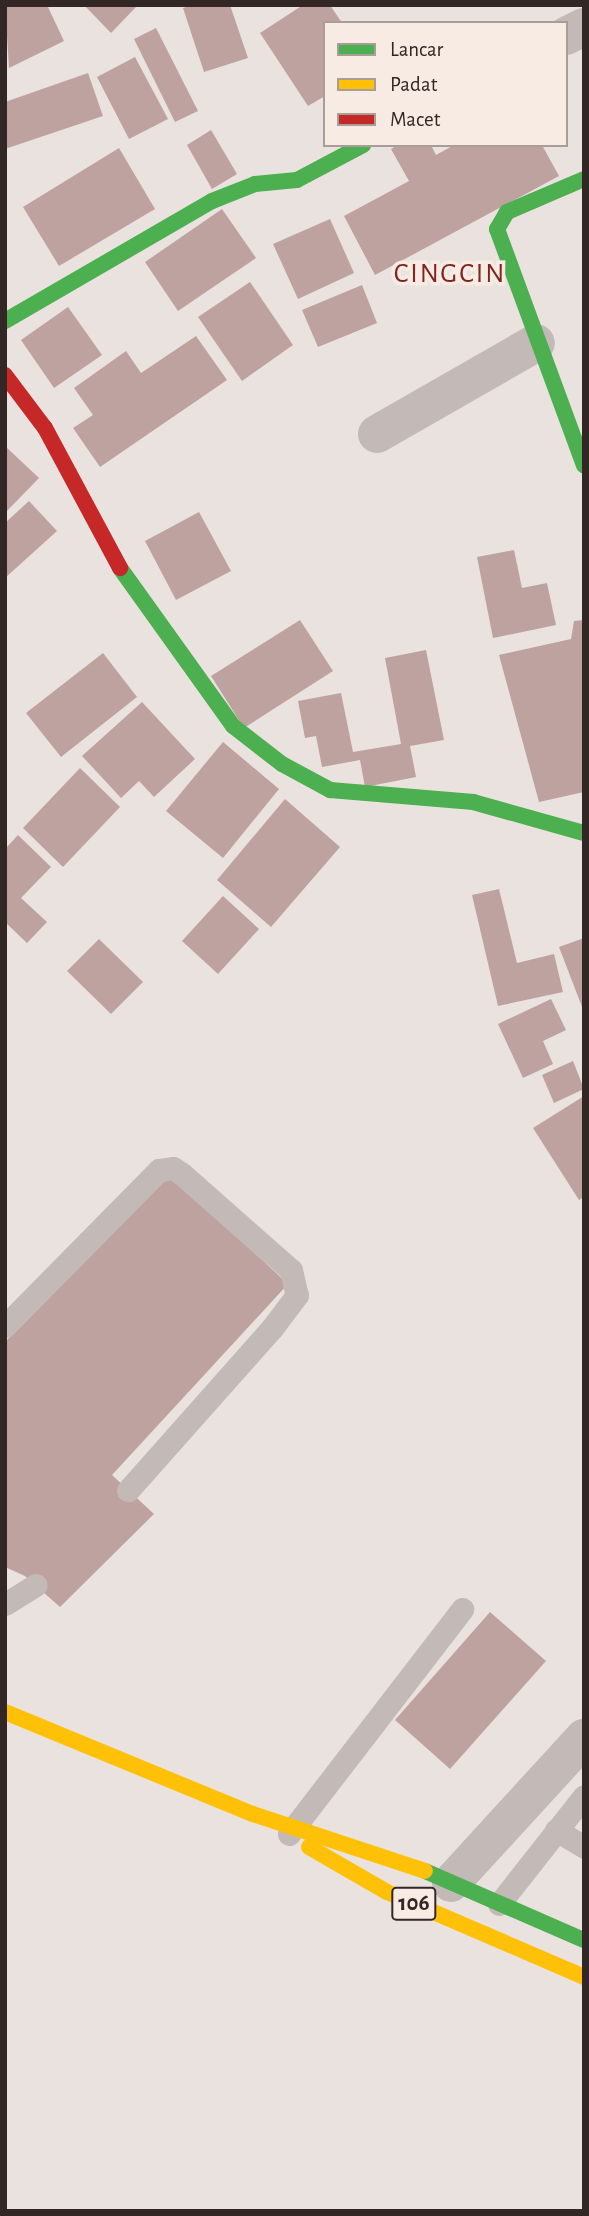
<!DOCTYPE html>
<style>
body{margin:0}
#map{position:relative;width:589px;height:2216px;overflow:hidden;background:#eae2de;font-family:"Alegreya Sans",sans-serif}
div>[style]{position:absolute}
.building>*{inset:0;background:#bea29f}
.lane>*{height:23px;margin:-11.5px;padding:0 11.5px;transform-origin:11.5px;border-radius:11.5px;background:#c3bab7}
.street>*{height:38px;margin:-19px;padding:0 19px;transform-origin:19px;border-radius:19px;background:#c3bab7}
.fast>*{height:16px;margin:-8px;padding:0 8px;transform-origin:8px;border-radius:8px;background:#4caf50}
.slow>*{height:16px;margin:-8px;padding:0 8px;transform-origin:8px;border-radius:8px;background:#ffc107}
.jam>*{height:16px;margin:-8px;padding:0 8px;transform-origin:8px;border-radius:8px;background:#c62828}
span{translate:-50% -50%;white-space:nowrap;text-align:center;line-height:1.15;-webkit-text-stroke:7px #f8ebe4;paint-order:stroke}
.shield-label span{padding:2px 5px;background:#f8ebe4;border:2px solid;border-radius:5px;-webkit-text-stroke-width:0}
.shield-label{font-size:23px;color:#332726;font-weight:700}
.quarter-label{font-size:28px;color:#812420;letter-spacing:2px}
.frame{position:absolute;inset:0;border:7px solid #332726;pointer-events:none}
.legend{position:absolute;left:323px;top:21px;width:245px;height:126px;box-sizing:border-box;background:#f8ebe4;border:2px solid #a99d98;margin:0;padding:9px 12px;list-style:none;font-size:21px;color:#332726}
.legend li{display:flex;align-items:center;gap:14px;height:35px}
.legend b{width:35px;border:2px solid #a99d98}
</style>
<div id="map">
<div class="building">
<i style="clip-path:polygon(5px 5px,47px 5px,64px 41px,9px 68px)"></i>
<i style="clip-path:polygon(84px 5px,138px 5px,111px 33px)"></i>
<i style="clip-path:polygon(192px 5px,230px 5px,248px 58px,204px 72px,183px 8px)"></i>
<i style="clip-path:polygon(303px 5px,330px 5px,342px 23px,325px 23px,325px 96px,308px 106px,260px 33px)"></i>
<i style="clip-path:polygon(156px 28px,198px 111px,175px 122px,134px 39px)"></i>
<i style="clip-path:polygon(135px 57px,168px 119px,129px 139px,97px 77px)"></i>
<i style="clip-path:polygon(88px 73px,103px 116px,5px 149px,5px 102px)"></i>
<i style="clip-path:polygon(211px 130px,237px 174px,212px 189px,187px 145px)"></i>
<i style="clip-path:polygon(398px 145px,431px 145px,436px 155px,454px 145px,542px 145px,559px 176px,375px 275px,344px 216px,409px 181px,391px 149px)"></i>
<i style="clip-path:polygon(119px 148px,155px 209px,59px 266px,23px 207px)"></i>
<i style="clip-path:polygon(222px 209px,256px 258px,178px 311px,145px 262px)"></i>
<i style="clip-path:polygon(330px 219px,354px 273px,298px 299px,273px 244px)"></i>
<i style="clip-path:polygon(250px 282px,293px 345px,242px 381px,198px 317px)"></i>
<i style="clip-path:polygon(362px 285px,377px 323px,318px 347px,302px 310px)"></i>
<i style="clip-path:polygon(68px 307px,102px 355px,54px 388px,21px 340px)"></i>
<i style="clip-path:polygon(196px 336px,227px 380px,100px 467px,73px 428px,93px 415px,74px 388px,126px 351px,141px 373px)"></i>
<i style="clip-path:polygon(5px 446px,39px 478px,5px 513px)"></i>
<i style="clip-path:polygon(29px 501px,57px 531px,5px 578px,5px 523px)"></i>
<i style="clip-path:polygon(199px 512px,231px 571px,176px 600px,145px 541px)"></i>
<i style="clip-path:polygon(514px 550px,522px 588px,547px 583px,556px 625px,493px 638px,477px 557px)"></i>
<i style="clip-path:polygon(300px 620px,333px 671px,244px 728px,211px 676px)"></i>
<i style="clip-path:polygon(584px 620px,584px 792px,539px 802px,499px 655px,571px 639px,574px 621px)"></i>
<i style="clip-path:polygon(426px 650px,444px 740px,410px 746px,416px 777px,365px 787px,360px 760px,322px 767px,316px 736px,305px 738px,298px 701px,341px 693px,353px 752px,401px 744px,385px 658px)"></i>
<i style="clip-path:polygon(103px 653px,137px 697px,61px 757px,26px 713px)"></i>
<i style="clip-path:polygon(142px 702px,195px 759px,154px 797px,139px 781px,121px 798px,82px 756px)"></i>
<i style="clip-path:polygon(223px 742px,279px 789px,223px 858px,166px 811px)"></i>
<i style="clip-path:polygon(80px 768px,120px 807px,63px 867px,23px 828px)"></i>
<i style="clip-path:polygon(285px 799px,340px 847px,271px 927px,217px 880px)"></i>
<i style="clip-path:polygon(18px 835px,51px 867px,21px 898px,47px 922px,27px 943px,5px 922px,5px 849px)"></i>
<i style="clip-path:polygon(499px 889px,517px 963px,554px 954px,563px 992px,498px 1006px,472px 895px)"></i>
<i style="clip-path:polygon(223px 896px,259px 929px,218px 974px,182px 941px)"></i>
<i style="clip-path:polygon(584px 938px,584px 1012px,559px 947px)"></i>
<i style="clip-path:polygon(99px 939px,143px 982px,111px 1014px,67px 971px)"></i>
<i style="clip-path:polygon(551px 999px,566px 1030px,543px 1041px,553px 1064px,523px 1078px,498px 1024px)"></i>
<i style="clip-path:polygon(573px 1061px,584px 1089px,554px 1103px,542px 1075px)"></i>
<i style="clip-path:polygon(584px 1096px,584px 1197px,579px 1200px,533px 1128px)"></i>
<i style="clip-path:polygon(168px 1173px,288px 1284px,112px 1475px,154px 1514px,60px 1607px,25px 1576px,5px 1567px,5px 1342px)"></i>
<i style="clip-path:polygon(490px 1612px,546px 1661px,450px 1769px,395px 1720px)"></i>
</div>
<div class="lane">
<i style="left:5px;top:1326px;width:219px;rotate:-45.4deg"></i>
<i style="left:159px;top:1170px;width:14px;rotate:-8deg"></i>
<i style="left:173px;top:1168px;width:11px;rotate:34deg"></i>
<i style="left:182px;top:1174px;width:145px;rotate:41.4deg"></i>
<i style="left:291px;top:1270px;width:26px;rotate:77deg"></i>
<i style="left:297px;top:1295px;width:41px;rotate:127.1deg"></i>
<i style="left:272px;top:1328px;width:217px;rotate:131.6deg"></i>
<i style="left:5px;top:1604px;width:36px;rotate:-32deg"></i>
<i style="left:556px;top:1830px;width:33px;rotate:31deg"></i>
<i style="left:289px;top:1834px;width:284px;rotate:-52.4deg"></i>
<i style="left:499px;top:1904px;width:137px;rotate:-51.8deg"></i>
</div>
<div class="street">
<i style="left:566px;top:36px;width:20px;rotate:-27deg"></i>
<i style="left:377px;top:434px;width:183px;rotate:-29.8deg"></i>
<i style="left:451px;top:1883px;width:197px;rotate:-47.5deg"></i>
</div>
<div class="fast">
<i style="left:584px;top:179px;width:84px;rotate:156.8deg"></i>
<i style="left:507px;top:212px;width:20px;rotate:120deg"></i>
<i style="left:497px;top:229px;width:252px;rotate:69.8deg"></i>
<i style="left:5px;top:321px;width:239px;rotate:-30.1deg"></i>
<i style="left:212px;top:201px;width:46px;rotate:-21.6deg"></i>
<i style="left:255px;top:184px;width:42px;rotate:-5.4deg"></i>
<i style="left:297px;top:180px;width:75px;rotate:-27.9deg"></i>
<i style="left:120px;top:568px;width:194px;rotate:54.4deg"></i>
<i style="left:233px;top:726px;width:62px;rotate:37.8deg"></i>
<i style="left:282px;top:764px;width:55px;rotate:28.4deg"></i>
<i style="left:330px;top:790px;width:144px;rotate:4.8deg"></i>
<i style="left:473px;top:802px;width:115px;rotate:15.6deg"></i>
<i style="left:425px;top:1871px;width:173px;rotate:23.5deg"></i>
</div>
<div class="slow">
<i style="left:5px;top:1712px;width:268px;rotate:22.4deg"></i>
<i style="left:253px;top:1814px;width:181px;rotate:18.3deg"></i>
<i style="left:309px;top:1847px;width:90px;rotate:30deg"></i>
<i style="left:387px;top:1892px;width:215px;rotate:23.3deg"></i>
</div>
<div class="jam">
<i style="left:5px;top:375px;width:66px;rotate:53deg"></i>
<i style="left:45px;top:428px;width:159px;rotate:61.8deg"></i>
</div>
<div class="shield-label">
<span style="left:414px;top:1904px">106</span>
</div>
<div class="quarter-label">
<span style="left:450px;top:274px">CINGCIN</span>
</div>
<div class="frame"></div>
<ul class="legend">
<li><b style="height:9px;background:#4caf50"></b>Lancar</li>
<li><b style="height:9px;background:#ffc107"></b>Padat</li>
<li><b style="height:9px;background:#c62828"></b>Macet</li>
</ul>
</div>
